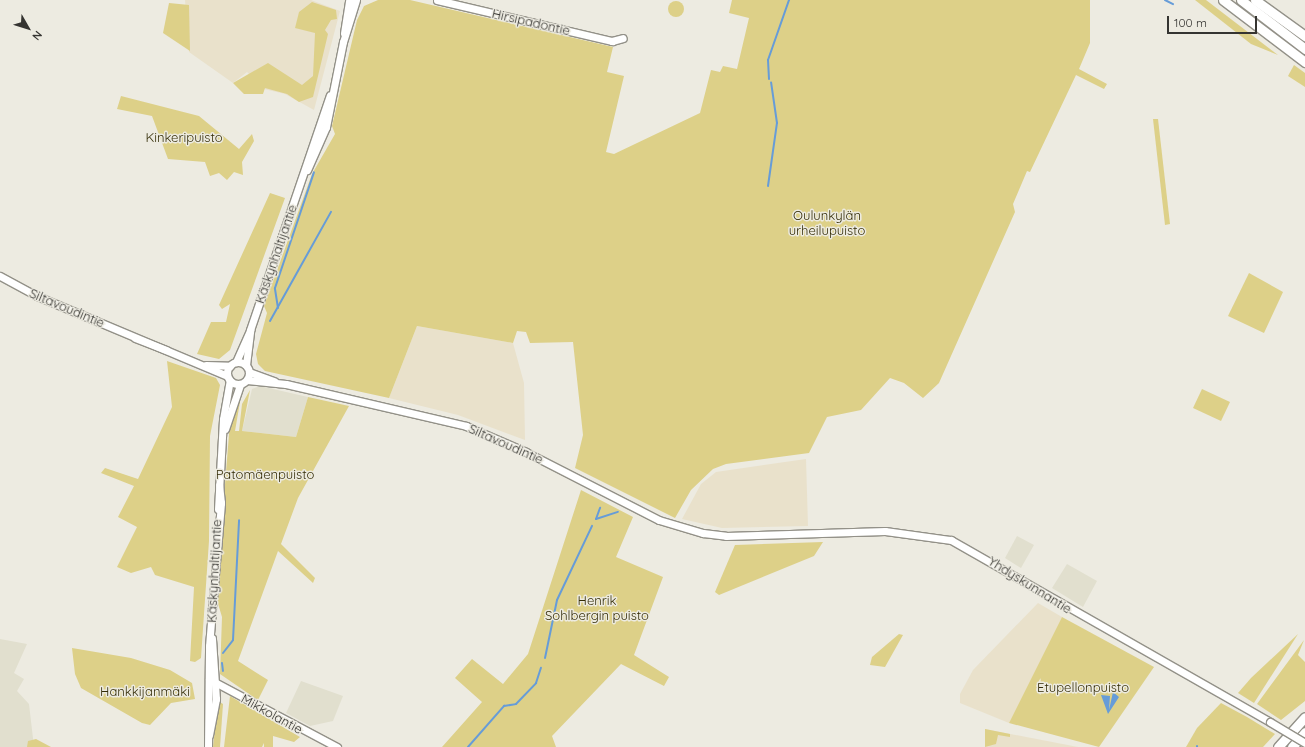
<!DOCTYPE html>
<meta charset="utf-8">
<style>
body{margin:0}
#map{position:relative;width:1305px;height:747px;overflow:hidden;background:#edebe1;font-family:Quicksand,sans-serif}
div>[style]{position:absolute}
.built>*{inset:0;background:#e1dfce}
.education>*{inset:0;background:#e9e1cb}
.green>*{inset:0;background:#ddd088}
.round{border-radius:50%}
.water>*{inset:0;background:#669cd8}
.stream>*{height:2px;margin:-1px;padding:0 1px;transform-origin:1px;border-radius:1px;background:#669cd8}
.roads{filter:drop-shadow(1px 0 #939188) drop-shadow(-1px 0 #939188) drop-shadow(0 1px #939188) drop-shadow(0 -1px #939188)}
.secondary>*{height:7px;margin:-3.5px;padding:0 3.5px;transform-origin:3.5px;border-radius:3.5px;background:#fff}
.secondary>.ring{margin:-3.5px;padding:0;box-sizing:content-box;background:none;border:7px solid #fff;border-radius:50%}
.highway>*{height:9px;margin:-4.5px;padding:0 4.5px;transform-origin:4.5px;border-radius:4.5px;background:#fff}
.bridges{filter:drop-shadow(1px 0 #939188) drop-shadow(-1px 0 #939188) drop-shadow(0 1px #939188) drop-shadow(0 -1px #939188)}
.secondary-bridge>*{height:7px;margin:-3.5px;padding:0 3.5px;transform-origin:3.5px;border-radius:3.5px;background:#fff}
span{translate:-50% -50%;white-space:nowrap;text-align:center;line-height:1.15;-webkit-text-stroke:3px #edebe1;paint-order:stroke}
.street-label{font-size:13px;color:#353431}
.park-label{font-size:13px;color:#332c06}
.north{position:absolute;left:8px;top:8px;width:40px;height:40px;-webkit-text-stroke:3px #edebe1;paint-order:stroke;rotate:129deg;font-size:11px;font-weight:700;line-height:16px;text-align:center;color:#353431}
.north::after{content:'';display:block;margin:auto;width:14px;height:18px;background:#353431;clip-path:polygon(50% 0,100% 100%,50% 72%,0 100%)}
.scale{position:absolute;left:1167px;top:16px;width:90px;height:18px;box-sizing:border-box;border:2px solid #353431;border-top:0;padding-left:5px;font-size:12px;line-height:14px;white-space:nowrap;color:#353431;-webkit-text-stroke:3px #edebe1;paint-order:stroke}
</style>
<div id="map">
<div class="built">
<i style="clip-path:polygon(260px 386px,308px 397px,296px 437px,242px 431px,252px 389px)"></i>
<i style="clip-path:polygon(1017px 536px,1034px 545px,1021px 568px,1005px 558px)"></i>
<i style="clip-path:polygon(1067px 564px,1097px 581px,1083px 607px,1052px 588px)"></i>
<i style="clip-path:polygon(0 639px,27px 644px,14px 673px,24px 679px,17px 691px,29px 704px,34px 747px,0 747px)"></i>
<i style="clip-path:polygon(301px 681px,343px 696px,333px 721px,310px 726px,286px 713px)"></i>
</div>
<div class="education">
<i style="clip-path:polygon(185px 0,311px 0,340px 11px,314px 110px,285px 94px,264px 89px,247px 72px,233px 83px,189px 52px)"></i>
<i style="clip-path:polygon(417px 326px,513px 343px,524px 383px,525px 440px,458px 415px,389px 398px)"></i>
<i style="clip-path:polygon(806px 459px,808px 526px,722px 528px,682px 519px,701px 484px,716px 472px)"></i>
<i style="clip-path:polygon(1038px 603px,1062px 617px,1009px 723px,960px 703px,960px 694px,973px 670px)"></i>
<i style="clip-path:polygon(985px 729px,1078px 747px,985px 747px)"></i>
</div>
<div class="green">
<i style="clip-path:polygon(378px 0,410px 0,613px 47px,607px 72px,624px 76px,606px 152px,614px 154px,700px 113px,711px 70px,720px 72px,723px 66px,737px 69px,749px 18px,729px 13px,732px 0,1090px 0,1090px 43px,1079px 69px,1107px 84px,1104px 89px,1076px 75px,1030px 172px,1027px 171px,1013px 204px,1015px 212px,939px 383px,923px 398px,904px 383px,890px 378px,861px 410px,827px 417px,809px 453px,726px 464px,713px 469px,691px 490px,675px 518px,575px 468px,583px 435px,573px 342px,530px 343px,526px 332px,517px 331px,513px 343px,417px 326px,389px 398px,265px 371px,258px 364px,256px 354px,267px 313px,264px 306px,312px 174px,335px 134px,332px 126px,357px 20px,364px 6px)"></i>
<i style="clip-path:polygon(1195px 0,1206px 0,1278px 55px,1251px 44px)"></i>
<i class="round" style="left:668px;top:1px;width:16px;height:16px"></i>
<i style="clip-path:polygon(312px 2px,336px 10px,337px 19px,331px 20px,325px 30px,328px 34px,313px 97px,299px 102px,287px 94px,265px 88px,263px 94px,244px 94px,233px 83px,268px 63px,302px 85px,313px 76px,315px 33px,295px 28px,299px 12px)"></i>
<i style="clip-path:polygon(169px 3px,189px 5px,190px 51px,163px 33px)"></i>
<i style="clip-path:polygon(1294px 65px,1305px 73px,1305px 87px,1288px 76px)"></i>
<i style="clip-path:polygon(121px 96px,199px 116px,239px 149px,252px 134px,254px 141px,242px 162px,243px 175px,234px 172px,227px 180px,219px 173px,210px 176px,205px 162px,168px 159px,152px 116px,117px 109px)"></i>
<i style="clip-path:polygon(1153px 119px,1158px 119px,1170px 224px,1165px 225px)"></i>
<i style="clip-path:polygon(270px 193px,285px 198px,230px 350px,219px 359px,197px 354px,211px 322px,226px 322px,230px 304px,222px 309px,219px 305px)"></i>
<i style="clip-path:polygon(1249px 273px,1283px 292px,1264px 333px,1228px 316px)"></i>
<i style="clip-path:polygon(167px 361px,216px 378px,220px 385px,210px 436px,209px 541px,201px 658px,195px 662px,190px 661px,194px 587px,155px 575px,151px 567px,131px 573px,117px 567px,137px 527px,118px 517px,134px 486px,101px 473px,105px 468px,138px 479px,172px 407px)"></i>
<i style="clip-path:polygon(1202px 389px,1230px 402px,1221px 421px,1193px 408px)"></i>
<i style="clip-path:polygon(250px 390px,242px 431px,296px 437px,308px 397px,349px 406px,298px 498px,281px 544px,315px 578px,313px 583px,278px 551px,238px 661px,268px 680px,258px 700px,220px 674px,222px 617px,216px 597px,230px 422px,237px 398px,240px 402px,235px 431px,239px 431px,242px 404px)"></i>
<i style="clip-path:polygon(581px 490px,633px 517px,616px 557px,663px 577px,634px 655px,669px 677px,664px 686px,621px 664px,552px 736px,556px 747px,442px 747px,482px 702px,455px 678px,472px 659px,503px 684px,528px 654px)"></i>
<i style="clip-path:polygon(823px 542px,814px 556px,719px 595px,715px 592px,735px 545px)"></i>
<i style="clip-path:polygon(1062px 617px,1154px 667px,1099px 747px,1009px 723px)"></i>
<i style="clip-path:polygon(899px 634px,903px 635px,885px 667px,870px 665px,872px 657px)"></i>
<i style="clip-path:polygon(1298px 634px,1254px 703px,1238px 693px,1251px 678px)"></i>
<i style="clip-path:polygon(1304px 640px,1298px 655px,1305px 662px,1305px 701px,1281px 720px,1257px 704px)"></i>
<i style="clip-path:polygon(72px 648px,131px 658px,170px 670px,192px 683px,195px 699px,171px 703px,150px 725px,142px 723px,81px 688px,75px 674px)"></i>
<i style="clip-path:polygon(230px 696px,240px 702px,300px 737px,294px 742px,273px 736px,273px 747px,264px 747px,264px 743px,262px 747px,224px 747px)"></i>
<i style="clip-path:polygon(218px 701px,223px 704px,220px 747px,213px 747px)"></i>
<i style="clip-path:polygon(1221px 703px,1247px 717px,1275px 734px,1263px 747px,1186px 747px,1197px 728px)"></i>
<i style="clip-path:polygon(985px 729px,1010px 734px,1010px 737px,998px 735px,996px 744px,985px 747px)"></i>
<i style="clip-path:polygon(36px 739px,51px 747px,27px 747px,28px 741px)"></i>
</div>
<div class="water">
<i style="clip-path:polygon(1113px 692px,1119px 697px,1108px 714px,1101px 695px,1110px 696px,1109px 710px)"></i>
</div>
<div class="stream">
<i style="left:1165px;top:0;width:9px;rotate:27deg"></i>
<i style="left:769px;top:79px;width:19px;rotate:-93deg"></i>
<i style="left:768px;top:60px;width:64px;rotate:-70.7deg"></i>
<i style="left:768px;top:186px;width:64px;rotate:-81.9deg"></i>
<i style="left:777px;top:123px;width:41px;rotate:-98.3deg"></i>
<i style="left:278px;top:308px;width:20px;rotate:-99deg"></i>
<i style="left:275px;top:288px;width:122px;rotate:-71.4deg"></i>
<i style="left:270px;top:321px;width:125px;rotate:-60.8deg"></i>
<i style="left:596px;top:519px;width:23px;rotate:-18deg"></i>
<i style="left:596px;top:519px;width:12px;rotate:-70deg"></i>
<i style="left:223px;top:653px;width:16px;rotate:-52deg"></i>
<i style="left:233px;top:640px;width:120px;rotate:-87.1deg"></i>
<i style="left:545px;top:658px;width:59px;rotate:-78.3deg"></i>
<i style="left:557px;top:600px;width:82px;rotate:-64.7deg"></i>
<i style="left:222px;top:663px;width:8px;rotate:83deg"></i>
<i style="left:1197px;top:746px;width:1px;rotate:90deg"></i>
<i style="left:468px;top:747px;width:55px;rotate:-48.7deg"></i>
<i style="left:504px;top:706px;width:12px;rotate:-9deg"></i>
<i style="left:516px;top:704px;width:29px;rotate:-46deg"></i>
<i style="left:536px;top:683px;width:16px;rotate:-72deg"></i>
</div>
<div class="roads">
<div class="secondary">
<i style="left:437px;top:0;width:180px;rotate:13.2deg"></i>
<i style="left:612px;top:41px;width:11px;rotate:-15deg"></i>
<i style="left:344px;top:33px;width:33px;rotate:-81deg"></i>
<i style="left:307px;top:170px;width:47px;rotate:-66.2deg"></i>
<i style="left:326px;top:127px;width:87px;rotate:-78.7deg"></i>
<i style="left:343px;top:42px;width:44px;rotate:-72.8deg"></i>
<i style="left:0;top:276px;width:42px;rotate:28.4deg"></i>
<i style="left:37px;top:296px;width:206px;rotate:22.8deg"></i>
<i style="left:135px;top:338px;width:34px;rotate:21deg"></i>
<i class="ring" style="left:227px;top:362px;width:15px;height:15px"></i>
<i style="left:236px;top:362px;width:35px;rotate:-66deg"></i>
<i style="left:250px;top:330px;width:248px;rotate:-71.2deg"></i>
<i style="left:206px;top:365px;width:24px;rotate:2deg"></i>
<i style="left:246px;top:365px;width:35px;rotate:-83deg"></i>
<i style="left:249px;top:372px;width:27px;rotate:20deg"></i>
<i style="left:247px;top:380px;width:39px;rotate:6deg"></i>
<i style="left:286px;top:384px;width:185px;rotate:13.1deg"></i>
<i style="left:466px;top:426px;width:65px;rotate:23.4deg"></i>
<i style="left:526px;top:452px;width:149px;rotate:27.1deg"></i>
<i style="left:659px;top:520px;width:46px;rotate:16.5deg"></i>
<i style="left:703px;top:533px;width:23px;rotate:7deg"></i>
<i style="left:726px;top:536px;width:159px;rotate:-1.8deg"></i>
<i style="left:885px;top:531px;width:67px;rotate:7.8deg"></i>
<i style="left:951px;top:540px;width:367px;rotate:29.7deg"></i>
<i style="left:225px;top:429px;width:46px;rotate:-71.2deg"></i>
<i style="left:218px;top:509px;width:90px;rotate:-86.8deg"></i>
<i style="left:223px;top:419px;width:39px;rotate:-80deg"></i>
<i style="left:209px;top:679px;width:145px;rotate:28deg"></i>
<i style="left:209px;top:735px;width:37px;rotate:-79deg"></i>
<i style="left:216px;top:699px;width:61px;rotate:-93.8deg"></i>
<i style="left:208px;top:747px;width:101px;rotate:-89.4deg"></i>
<i style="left:209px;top:646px;width:144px;rotate:-85.2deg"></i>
<i style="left:221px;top:503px;width:18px;rotate:-96deg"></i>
</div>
<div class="highway">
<i style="left:1223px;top:0;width:103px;rotate:37.1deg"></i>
<i style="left:1241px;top:0;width:81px;rotate:37.4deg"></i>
<i style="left:1255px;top:0;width:62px;rotate:35.8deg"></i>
<i style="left:1278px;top:747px;width:40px;rotate:-48deg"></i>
<i style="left:1292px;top:747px;width:20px;rotate:-49deg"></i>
</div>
</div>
<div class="bridges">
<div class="secondary-bridge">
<i style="left:1270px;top:722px;width:41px;rotate:31deg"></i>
</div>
</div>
<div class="street-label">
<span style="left:531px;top:22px;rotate:13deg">Hirsipadontie</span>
<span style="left:276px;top:254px;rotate:-71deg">Käskynhaltijantie</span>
<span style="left:67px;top:308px;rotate:23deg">Siltavoudintie</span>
<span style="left:506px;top:444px;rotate:24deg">Siltavoudintie</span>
<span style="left:214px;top:571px;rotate:-87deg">Käskynhaltijantie</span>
<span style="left:1030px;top:585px;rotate:32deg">Yhdyskunnantie</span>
<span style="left:272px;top:714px;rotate:29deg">Mikkolantie</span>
</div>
<div class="park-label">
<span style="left:184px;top:137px">Kinkeripuisto</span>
<span style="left:827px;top:223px">Oulunkylän<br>urheilupuisto</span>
<span style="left:265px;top:474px">Patomäenpuisto</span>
<span style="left:597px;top:608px">Henrik<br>Sohlbergin puisto</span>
<span style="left:1083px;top:687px">Etupellonpuisto</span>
<span style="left:145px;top:691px">Hankkijanmäki</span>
</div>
<div class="north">N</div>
<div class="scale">100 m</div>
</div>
